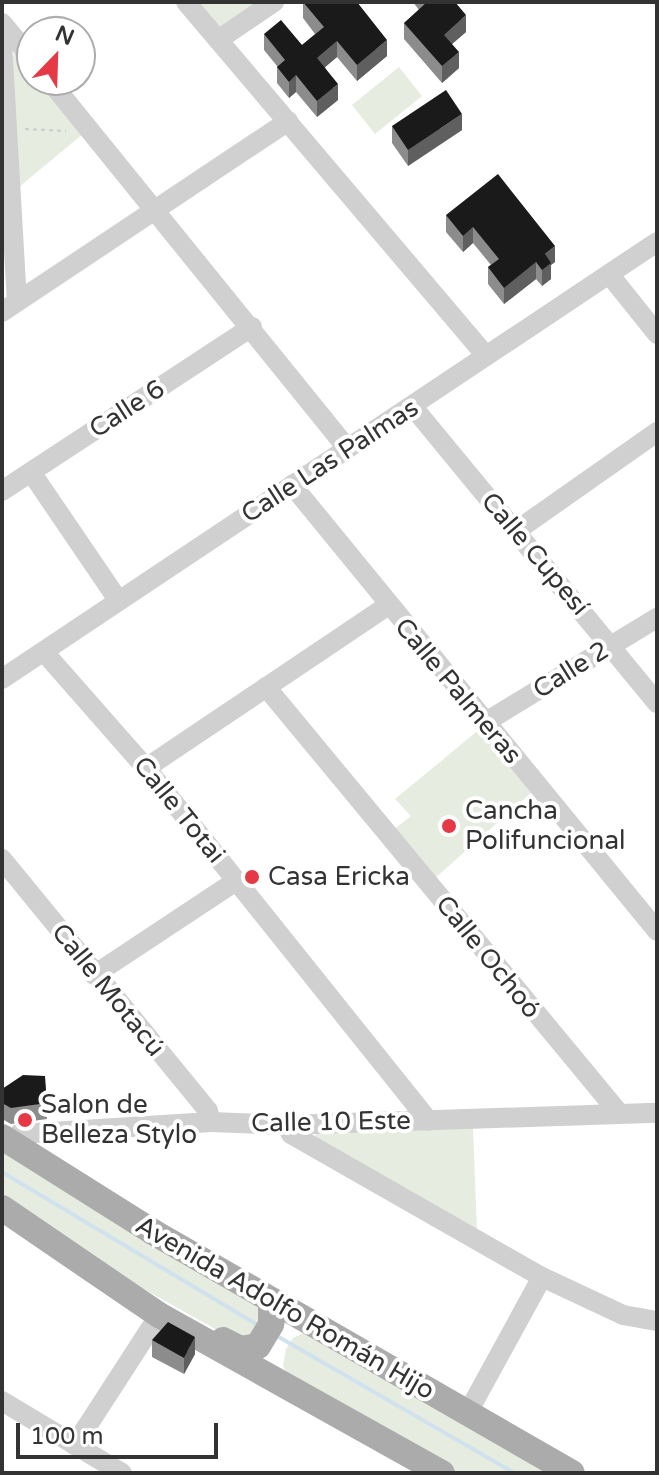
<!DOCTYPE html>
<meta charset="utf-8">
<style>
body{margin:0}
#map{position:relative;width:659px;height:1475px;overflow:hidden;background:#fff;font-family:"Varela Round",sans-serif}
div>[style]{position:absolute}
.green>*{inset:0;background:#e6ecdf}
.stream>*{height:4px;margin:-2px;padding:0 2px;transform-origin:2px;border-radius:2px;background:#cfe2ee}
.path>*{height:2px;margin-top:-1px;transform-origin:0;background:repeating-linear-gradient(90deg,#cdcdcd 0 4px,transparent 0 8px)}
.minor>*{height:20px;margin:-10px;padding:0 10px;transform-origin:10px;border-radius:10px;background:#d0d0d0}
.major>*{height:26px;margin:-13px;padding:0 13px;transform-origin:13px;border-radius:13px;background:#ababab}
.wall>*{inset:0;background:#8c8c8c}
.shaded-wall>*{inset:0;background:#5f5f5f}
.building>*{inset:0;background:#1a1a1a}
.dots>*{width:22px;height:22px;translate:-50% -50%;box-sizing:border-box;border:4px solid #fff;border-radius:50%}
span{translate:-50% -50%;white-space:nowrap;text-align:center;line-height:1.15;-webkit-text-stroke:8px #fff;paint-order:stroke}
.street-label{font-size:26px;color:#333}
.poi-label{font-size:26px;color:#333}
.left{translate:0 -50%;text-align:left}
.frame{position:absolute;inset:0;border:4px solid #333;pointer-events:none}
.north{position:absolute;left:16px;top:16px;width:80px;height:80px;box-sizing:border-box;background:#fff;border:2px solid #adadad;border-radius:50%;rotate:23deg;font-size:22px;font-weight:700;line-height:32px;text-align:center;color:#333}
.north::after{content:'';display:block;margin:auto;width:28px;height:36px;background:#e63946;clip-path:polygon(50% 0,100% 100%,50% 72%,0 100%)}
.scale{position:absolute;left:16px;top:1423px;width:202px;height:36px;box-sizing:border-box;border:4px solid #333;border-top:0;padding-left:10px;font-size:24px;line-height:28px;white-space:nowrap;color:#333;-webkit-text-stroke:6px #fff;paint-order:stroke}
</style>
<div id="map">
<div class="green">
<i style="clip-path:polygon(196px 2px,267px 2px,221px 28px)"></i>
<i style="clip-path:polygon(16px 52px,32px 71px,32px 80px,40px 80px,84px 133px,19px 187px,12px 57px)"></i>
<i style="clip-path:polygon(399px 67px,422px 96px,375px 134px,352px 105px)"></i>
<i style="clip-path:polygon(481px 728px,532px 792px,434px 879px,392px 831px,411px 816px,395px 799px)"></i>
<i style="clip-path:polygon(473px 1128px,477px 1232px,315px 1139px,316px 1132px)"></i>
<i style="clip-path:polygon(2px 1144px,267px 1305px,244px 1345px,92px 1260px,2px 1195px)"></i>
<i style="clip-path:polygon(310px 1330px,563px 1473px,454px 1473px,289px 1377px,283px 1366px,286px 1349px,293px 1338px)"></i>
</div>
<div class="stream">
<i style="left:2px;top:1172px;width:300px;rotate:30.9deg"></i>
<i style="left:277px;top:1336px;width:274px;rotate:30deg"></i>
</div>
<div class="path">
<i style="left:25px;top:129px;width:41px;rotate:2.8deg"></i>
</div>
<div class="minor">
<i style="left:186px;top:2px;width:464px;rotate:49.7deg"></i>
<i style="left:2px;top:23px;width:47px;rotate:50.2deg"></i>
<i style="left:218px;top:40px;width:68px;rotate:-34.2deg"></i>
<i style="left:2px;top:42px;width:260px;rotate:86.7deg"></i>
<i style="left:49px;top:80px;width:474px;rotate:51deg"></i>
<i style="left:609px;top:274px;width:77px;rotate:51.3deg"></i>
<i style="left:2px;top:312px;width:344px;rotate:-33.7deg"></i>
<i style="left:413px;top:407px;width:384px;rotate:50.5deg"></i>
<i style="left:31px;top:472px;width:155px;rotate:55.8deg"></i>
<i style="left:292px;top:485px;width:576px;rotate:50.7deg"></i>
<i style="left:2px;top:491px;width:299px;rotate:-33.3deg"></i>
<i style="left:516px;top:531px;width:172px;rotate:-35.1deg"></i>
<i style="left:44px;top:652px;width:154px;rotate:48.7deg"></i>
<i style="left:146px;top:768px;width:452px;rotate:51.3deg"></i>
<i style="left:2px;top:679px;width:787px;rotate:-33.71deg"></i>
<i style="left:266px;top:687px;width:553px;rotate:50.35deg"></i>
<i style="left:484px;top:723px;width:202px;rotate:-31.3deg"></i>
<i style="left:146px;top:768px;width:290px;rotate:-33.9deg"></i>
<i style="left:2px;top:859px;width:325px;rotate:50.7deg"></i>
<i style="left:208px;top:1111px;width:11px;rotate:75deg"></i>
<i style="left:94px;top:975px;width:170px;rotate:-33.5deg"></i>
<i style="left:286px;top:1125px;width:10px;rotate:61deg"></i>
<i style="left:291px;top:1134px;width:289px;rotate:29.7deg"></i>
<i style="left:542px;top:1277px;width:89px;rotate:25.1deg"></i>
<i style="left:623px;top:1315px;width:35px;rotate:10deg"></i>
<i style="left:10px;top:1143px;width:13px;rotate:-45deg"></i>
<i style="left:19px;top:1134px;width:192px;rotate:-3.6deg"></i>
<i style="left:211px;top:1122px;width:75px;rotate:2.3deg"></i>
<i style="left:286px;top:1125px;width:371px;rotate:-1.9deg"></i>
<i style="left:2px;top:1401px;width:140px;rotate:31deg"></i>
<i style="left:467px;top:1414px;width:156px;rotate:-61.3deg"></i>
<i style="left:75px;top:1445px;width:155px;rotate:-57.1deg"></i>
</div>
<div class="major">
<i style="left:2px;top:1137px;width:178px;rotate:32.2deg"></i>
<i style="left:153px;top:1232px;width:483px;rotate:29.9deg"></i>
<i style="left:2px;top:1208px;width:190px;rotate:34.3deg"></i>
<i style="left:159px;top:1315px;width:324px;rotate:29.2deg"></i>
<i style="left:223px;top:1340px;width:20px;rotate:27deg"></i>
<i style="left:241px;top:1349px;width:17px;rotate:-10deg"></i>
<i style="left:258px;top:1346px;width:26px;rotate:-59deg"></i>
<i style="left:271px;top:1324px;width:23px;rotate:-90deg"></i>
</div>
<div class="wall">
<i style="clip-path:polygon(303px 2px,387px 56px,357px 81px,337px 57px,325px 67px,338px 100px,317px 117px,296px 92px,289px 98px,277px 83px,277px 66px,264px 50px,264px 34px,302px 45px,315px 34px,303px 18px)"></i>
<i style="clip-path:polygon(413px 2px,455px 2px,466px 32px,452px 44px,459px 68px,442px 83px,404px 39px,404px 23px,419px 10px)"></i>
<i style="clip-path:polygon(392px 126px,462px 130px,408px 166px,392px 143px)"></i>
<i style="clip-path:polygon(446px 215px,555px 262px,551px 265px,551px 279px,542px 286px,536px 279px,504px 304px,488px 284px,488px 267px,491px 265px,473px 243px,463px 252px,446px 232px)"></i>
<i style="clip-path:polygon(2px 1089px,47px 1103px,47px 1119px,11px 1124px,2px 1119px)"></i>
<i style="clip-path:polygon(152px 1340px,195px 1354px,184px 1374px,152px 1357px)"></i>
</div>
<div class="shaded-wall">
<i style="clip-path:polygon(466px 15px,466px 32px,444px 51px,444px 35px)"></i>
<i style="clip-path:polygon(387px 40px,387px 56px,357px 81px,357px 65px)"></i>
<i style="clip-path:polygon(337px 41px,337px 57px,317px 74px,317px 58px)"></i>
<i style="clip-path:polygon(459px 52px,459px 68px,442px 83px,442px 66px)"></i>
<i style="clip-path:polygon(296px 75px,296px 92px,289px 98px,289px 82px)"></i>
<i style="clip-path:polygon(338px 84px,338px 100px,317px 117px,317px 101px)"></i>
<i style="clip-path:polygon(462px 114px,462px 130px,408px 166px,408px 150px)"></i>
<i style="clip-path:polygon(473px 227px,473px 243px,463px 252px,463px 236px)"></i>
<i style="clip-path:polygon(555px 246px,555px 262px,551px 265px,551px 279px,542px 286px,542px 270px,545px 254px)"></i>
<i style="clip-path:polygon(536px 262px,536px 279px,504px 304px,504px 288px)"></i>
<i style="clip-path:polygon(4px 1015px,4px 1031px,2px 1032px,2px 1016px)"></i>
<i style="clip-path:polygon(195px 1337px,195px 1354px,184px 1374px,184px 1358px)"></i>
</div>
<div class="building">
<i style="clip-path:polygon(303px 2px,357px 2px,387px 40px,357px 65px,337px 41px,317px 58px,338px 84px,317px 101px,296px 75px,289px 82px,277px 67px,285px 60px,264px 34px,281px 20px,302px 45px,324px 27px)"></i>
<i style="clip-path:polygon(427px 2px,455px 2px,466px 15px,444px 35px,459px 52px,442px 66px,404px 23px)"></i>
<i style="clip-path:polygon(446px 90px,462px 114px,408px 150px,392px 126px)"></i>
<i style="clip-path:polygon(498px 174px,555px 246px,545px 254px,551px 263px,542px 270px,536px 262px,504px 288px,488px 267px,499px 259px,473px 227px,463px 236px,446px 215px)"></i>
<i style="clip-path:polygon(23px 1075px,45px 1076px,47px 1103px,11px 1108px,2px 1103px,2px 1089px)"></i>
<i style="clip-path:polygon(168px 1322px,195px 1337px,184px 1358px,152px 1340px)"></i>
</div>
<div class="dots">
<i style="left:449px;top:826px;background:#e63946"></i>
<i style="left:252px;top:877px;background:#e63946"></i>
<i style="left:25px;top:1120px;background:#e63946"></i>
</div>
<div class="street-label">
<span style="left:127px;top:409px;rotate:-33deg">Calle 6</span>
<span style="left:330px;top:461px;rotate:-33deg">Calle Las Palmas</span>
<span style="left:535px;top:554px;rotate:50deg">Calle Cupesí</span>
<span style="left:571px;top:670px;rotate:-32deg">Calle 2</span>
<span style="left:458px;top:691px;rotate:50deg">Calle Palmeras</span>
<span style="left:179px;top:810px;rotate:51deg">Calle Totai</span>
<span style="left:488px;top:957px;rotate:51deg">Calle Ochoó</span>
<span style="left:108px;top:990px;rotate:51deg">Calle Motacú</span>
<span style="left:331px;top:1122px;rotate:-1deg">Calle 10 Este</span>
<span style="left:285px;top:1308px;rotate:30deg">Avenida Adolfo Román Hijo</span>
</div>
<div class="poi-label">
<span class="left" style="left:465px;top:826px">Cancha<br>Polifuncional</span>
<span class="left" style="left:268px;top:877px">Casa Ericka</span>
<span class="left" style="left:41px;top:1120px">Salon de<br>Belleza Stylo</span>
</div>
<div class="frame"></div>
<div class="north">N</div>
<div class="scale">100 m</div>
</div>
